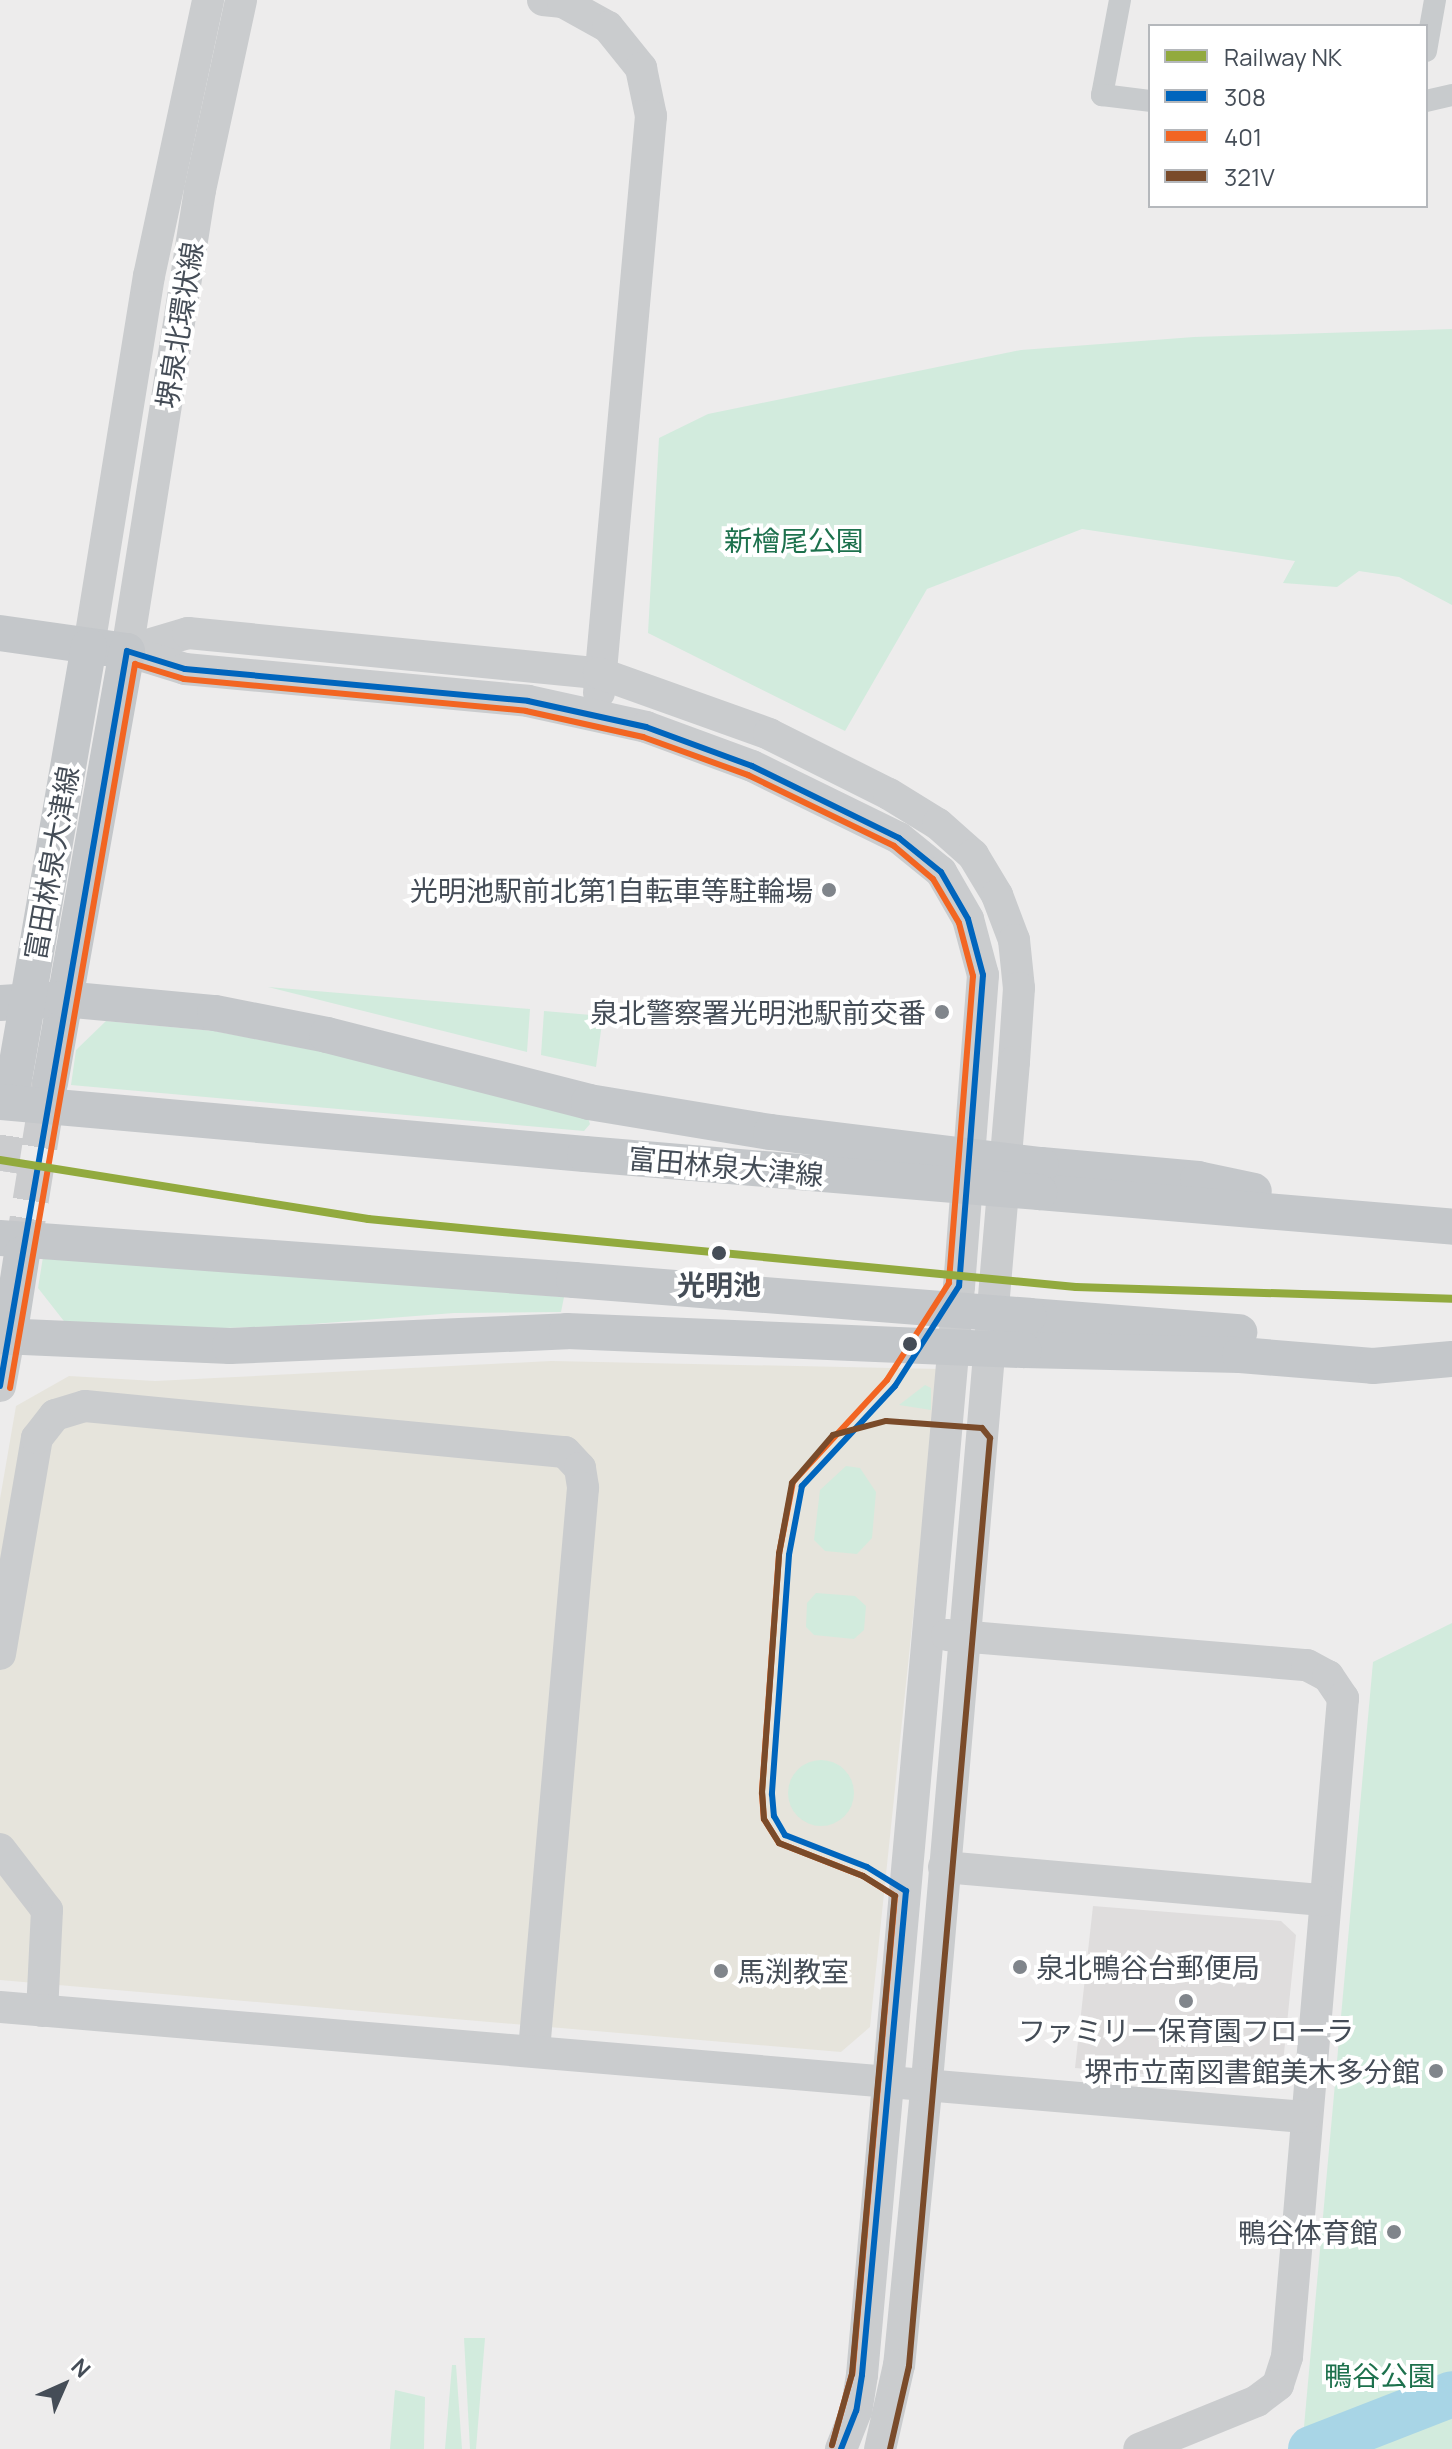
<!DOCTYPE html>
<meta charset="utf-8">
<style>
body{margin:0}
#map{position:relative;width:1452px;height:2449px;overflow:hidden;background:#edecec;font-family:Manrope,"Noto Sans JP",sans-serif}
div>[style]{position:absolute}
.commercial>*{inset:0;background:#e6e4dc}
.education>*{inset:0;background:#dfdddd}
.green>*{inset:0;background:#d2ebdd}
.round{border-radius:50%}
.river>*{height:46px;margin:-23px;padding:0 23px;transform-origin:23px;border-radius:23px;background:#a8d5e6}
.primary-tunnel>*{height:36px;margin-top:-18px;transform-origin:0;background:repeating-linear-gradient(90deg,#cbccce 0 36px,transparent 0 54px)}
.street>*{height:22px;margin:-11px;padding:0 11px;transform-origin:11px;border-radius:11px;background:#c8cbcd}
.secondary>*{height:32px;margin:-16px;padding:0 16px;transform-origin:16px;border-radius:16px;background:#caccce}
.primary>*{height:36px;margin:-18px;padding:0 18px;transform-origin:18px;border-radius:18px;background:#c4c7ca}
.primary-bridge>*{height:36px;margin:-18px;padding:0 18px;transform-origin:18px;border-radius:18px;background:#c4c7ca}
.bus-1>*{height:6px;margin:-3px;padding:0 3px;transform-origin:3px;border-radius:3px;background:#0065bd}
.bus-2>*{height:6px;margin:-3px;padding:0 3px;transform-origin:3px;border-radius:3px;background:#f26522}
.bus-3>*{height:6px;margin:-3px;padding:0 3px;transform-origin:3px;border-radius:3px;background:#7a4b2a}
.rail-1>*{height:8px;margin:-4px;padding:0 4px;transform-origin:4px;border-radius:4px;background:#92aa3e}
.dots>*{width:22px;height:22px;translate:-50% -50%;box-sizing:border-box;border:4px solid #fff;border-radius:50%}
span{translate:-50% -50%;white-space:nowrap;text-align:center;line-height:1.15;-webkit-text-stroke:8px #fff;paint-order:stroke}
.street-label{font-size:28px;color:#454d57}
.park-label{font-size:28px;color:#1d714d}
.poi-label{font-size:28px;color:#454d57}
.right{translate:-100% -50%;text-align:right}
.left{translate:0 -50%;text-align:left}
.stop-label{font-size:28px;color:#454d57;font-weight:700}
.legend{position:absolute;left:1148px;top:24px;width:280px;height:184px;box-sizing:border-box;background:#fff;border:2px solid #b5b8bc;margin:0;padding:10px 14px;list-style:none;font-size:24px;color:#454d57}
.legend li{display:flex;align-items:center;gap:16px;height:40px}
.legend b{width:40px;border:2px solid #b5b8bc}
.north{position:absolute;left:24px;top:2345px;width:80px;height:80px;-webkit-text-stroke:6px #fff;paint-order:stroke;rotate:45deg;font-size:22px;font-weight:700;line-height:32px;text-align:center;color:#454d57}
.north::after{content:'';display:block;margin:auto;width:28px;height:36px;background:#454d57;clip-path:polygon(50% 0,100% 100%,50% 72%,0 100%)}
</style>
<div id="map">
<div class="commercial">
<i style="clip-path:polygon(551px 1361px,939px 1369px,870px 2027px,841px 2052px,0 1980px,0 1499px,16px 1406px,69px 1376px,155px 1381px)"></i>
</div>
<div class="education">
<i style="clip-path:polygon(1093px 1906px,1281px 1921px,1296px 1935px,1282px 2073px,1268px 2085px,1075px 2068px)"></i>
</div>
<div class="green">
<i style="clip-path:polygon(1452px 329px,1452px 605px,1399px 577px,1359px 571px,1337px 587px,1283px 583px,1295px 561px,1082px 529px,927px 589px,845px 731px,648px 633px,659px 438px,708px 414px,1021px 350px,1194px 337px)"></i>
<i style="clip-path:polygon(268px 987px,530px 1009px,527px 1052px)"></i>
<i style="clip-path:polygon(544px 1011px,603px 1016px,596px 1067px,541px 1055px)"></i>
<i style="clip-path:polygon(106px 1021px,214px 1031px,324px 1052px,587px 1115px,590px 1124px,584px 1131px,71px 1085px,76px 1050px)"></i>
<i style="clip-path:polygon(43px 1257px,564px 1297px,561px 1312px,454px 1313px,287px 1326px,154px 1330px,67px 1325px,38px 1288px)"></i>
<i style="clip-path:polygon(925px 1385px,931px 1388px,931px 1410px,899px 1405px)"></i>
<i style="clip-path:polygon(846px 1466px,860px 1468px,876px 1492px,872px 1538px,857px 1554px,825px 1551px,814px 1540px,820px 1490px)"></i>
<i style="clip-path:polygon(816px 1593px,855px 1596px,866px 1606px,864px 1630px,854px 1639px,814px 1635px,806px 1627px,807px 1603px)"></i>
<i style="clip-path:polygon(1452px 1623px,1452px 2449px,1302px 2449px,1373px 1662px)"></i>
<i class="round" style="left:788px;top:1760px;width:66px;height:66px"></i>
<i style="clip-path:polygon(464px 2338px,485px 2338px,476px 2449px,470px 2449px)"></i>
<i style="clip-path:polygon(452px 2365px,456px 2365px,462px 2449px,445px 2449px)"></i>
<i style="clip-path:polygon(395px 2390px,425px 2397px,424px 2449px,390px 2449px)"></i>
</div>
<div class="river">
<i style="left:1311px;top:2449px;width:151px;rotate:-21.3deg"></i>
</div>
<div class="primary-tunnel">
<i style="left:0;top:1171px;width:92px;rotate:-81.3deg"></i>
<i style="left:22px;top:1254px;width:174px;rotate:-80.8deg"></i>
</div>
<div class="street">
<i style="left:1120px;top:0;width:97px;rotate:100.7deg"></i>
<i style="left:1102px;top:95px;width:48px;rotate:7.1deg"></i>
<i style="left:1426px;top:51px;width:52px;rotate:-80deg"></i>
<i style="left:1426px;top:101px;width:27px;rotate:-13deg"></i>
</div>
<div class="secondary">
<i style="left:543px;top:0;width:20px;rotate:6deg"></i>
<i style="left:563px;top:2px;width:51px;rotate:29.1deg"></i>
<i style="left:608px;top:27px;width:53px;rotate:51.2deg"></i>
<i style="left:641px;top:68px;width:49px;rotate:78.2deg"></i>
<i style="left:651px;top:116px;width:579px;rotate:95.15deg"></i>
<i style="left:89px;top:646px;width:375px;rotate:-80.8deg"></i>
<i style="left:149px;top:276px;width:282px;rotate:-77.9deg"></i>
<i style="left:127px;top:651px;width:64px;rotate:-16.4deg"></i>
<i style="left:188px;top:633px;width:413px;rotate:5.6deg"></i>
<i style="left:599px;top:673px;width:181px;rotate:19.7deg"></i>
<i style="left:769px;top:734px;width:134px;rotate:26.6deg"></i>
<i style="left:889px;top:794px;width:57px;rotate:31.5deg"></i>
<i style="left:938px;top:824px;width:47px;rotate:41.5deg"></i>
<i style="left:973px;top:855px;width:47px;rotate:59deg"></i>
<i style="left:997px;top:895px;width:48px;rotate:69.3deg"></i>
<i style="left:1014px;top:940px;width:48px;rotate:84.1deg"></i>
<i style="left:1019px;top:988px;width:74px;rotate:93.9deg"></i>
<i style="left:1014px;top:1062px;width:1023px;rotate:94.88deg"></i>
<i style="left:927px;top:2081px;width:285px;rotate:95.6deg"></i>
<i style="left:899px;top:2365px;width:86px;rotate:102.7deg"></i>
<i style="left:127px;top:651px;width:61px;rotate:17.2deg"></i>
<i style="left:185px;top:669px;width:344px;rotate:5.3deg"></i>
<i style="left:528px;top:701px;width:121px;rotate:12.4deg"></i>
<i style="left:646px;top:727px;width:113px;rotate:20.2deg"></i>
<i style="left:752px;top:766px;width:164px;rotate:26.1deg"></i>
<i style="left:899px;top:838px;width:54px;rotate:39deg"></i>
<i style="left:941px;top:872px;width:54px;rotate:60.1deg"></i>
<i style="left:968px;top:919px;width:58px;rotate:75deg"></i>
<i style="left:983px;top:975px;width:312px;rotate:94.4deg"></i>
<i style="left:959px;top:1286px;width:1093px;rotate:95.09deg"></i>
<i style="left:862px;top:2375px;width:36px;rotate:99deg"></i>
<i style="left:856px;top:2411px;width:41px;rotate:111.5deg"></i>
<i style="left:127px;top:651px;width:467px;rotate:-81deg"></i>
<i style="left:200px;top:190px;width:194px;rotate:-77.8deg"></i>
<i style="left:0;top:1386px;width:50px;rotate:-79.6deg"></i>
<i style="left:947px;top:1635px;width:361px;rotate:4.8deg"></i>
<i style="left:1307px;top:1665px;width:24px;rotate:28deg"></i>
<i style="left:1328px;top:1676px;width:27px;rotate:56deg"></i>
<i style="left:1343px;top:1698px;width:661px;rotate:94.86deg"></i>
<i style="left:1287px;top:2357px;width:29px;rotate:108deg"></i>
<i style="left:1278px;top:2385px;width:26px;rotate:143deg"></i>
<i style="left:1257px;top:2401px;width:127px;rotate:157.9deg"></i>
<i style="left:0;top:1654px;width:219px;rotate:-80.3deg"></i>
<i style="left:37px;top:1438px;width:29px;rotate:-52deg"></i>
<i style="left:55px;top:1415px;width:31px;rotate:-17deg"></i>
<i style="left:85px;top:1406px;width:482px;rotate:5.5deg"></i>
<i style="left:565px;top:1452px;width:22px;rotate:47deg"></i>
<i style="left:580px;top:1468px;width:20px;rotate:81deg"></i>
<i style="left:583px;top:1488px;width:564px;rotate:94.98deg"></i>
<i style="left:0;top:1849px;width:77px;rotate:52.4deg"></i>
<i style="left:47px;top:1910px;width:101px;rotate:92.8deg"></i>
<i style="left:944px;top:1867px;width:380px;rotate:5deg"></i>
<i style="left:0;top:2007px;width:1309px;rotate:4.82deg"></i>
</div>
<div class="primary">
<i style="left:0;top:633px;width:128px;rotate:8.1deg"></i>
<i style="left:127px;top:651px;width:438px;rotate:100.1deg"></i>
<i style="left:0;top:1003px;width:63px;rotate:-3.6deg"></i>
<i style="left:63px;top:999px;width:153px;rotate:5.3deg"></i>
<i style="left:215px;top:1013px;width:114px;rotate:11.1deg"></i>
<i style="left:327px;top:1035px;width:270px;rotate:14.3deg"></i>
<i style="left:589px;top:1102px;width:184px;rotate:9.4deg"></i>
<i style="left:14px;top:1080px;width:440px;rotate:-80.2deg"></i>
<i style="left:0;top:1102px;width:587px;rotate:5.08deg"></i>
<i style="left:1041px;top:1165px;width:158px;rotate:5.1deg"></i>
<i style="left:1198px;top:1179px;width:57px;rotate:12.1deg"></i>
<i style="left:1039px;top:1192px;width:414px;rotate:4.8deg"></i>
<i style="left:0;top:1238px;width:576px;rotate:4.18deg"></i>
<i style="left:1029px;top:1316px;width:211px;rotate:4.4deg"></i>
<i style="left:0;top:1336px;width:230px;rotate:2.5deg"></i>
<i style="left:230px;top:1346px;width:337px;rotate:-2.5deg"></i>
<i style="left:9px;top:1337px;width:84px;rotate:-81.1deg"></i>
<i style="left:1024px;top:1350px;width:216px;rotate:1.3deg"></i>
<i style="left:1240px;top:1355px;width:133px;rotate:4.7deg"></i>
<i style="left:1373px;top:1366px;width:79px;rotate:-5.1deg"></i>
</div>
<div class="primary-bridge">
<i style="left:771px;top:1132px;width:272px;rotate:7deg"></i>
<i style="left:585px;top:1154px;width:456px;rotate:4.8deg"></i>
<i style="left:574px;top:1280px;width:456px;rotate:4.5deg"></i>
<i style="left:567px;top:1331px;width:457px;rotate:2.4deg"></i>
</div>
<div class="bus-1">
<i style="left:0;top:1386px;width:746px;rotate:-80.2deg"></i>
<i style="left:127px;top:651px;width:61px;rotate:17.2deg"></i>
<i style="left:185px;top:669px;width:344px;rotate:5.3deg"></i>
<i style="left:528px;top:701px;width:121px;rotate:12.4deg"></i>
<i style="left:646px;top:727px;width:113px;rotate:20.2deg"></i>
<i style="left:752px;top:766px;width:164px;rotate:26.1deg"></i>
<i style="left:899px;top:838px;width:54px;rotate:39deg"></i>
<i style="left:941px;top:872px;width:54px;rotate:60.1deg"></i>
<i style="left:968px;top:919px;width:58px;rotate:75deg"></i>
<i style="left:983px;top:975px;width:312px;rotate:94.4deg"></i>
<i style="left:959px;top:1286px;width:119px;rotate:122.6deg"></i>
<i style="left:895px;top:1386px;width:137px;rotate:132.9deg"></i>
<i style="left:802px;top:1486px;width:70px;rotate:100.7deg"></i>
<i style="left:789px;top:1555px;width:240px;rotate:94.1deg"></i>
<i style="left:772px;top:1794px;width:22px;rotate:85deg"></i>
<i style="left:774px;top:1816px;width:22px;rotate:60deg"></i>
<i style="left:785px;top:1835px;width:88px;rotate:21.3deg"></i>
<i style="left:867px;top:1867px;width:46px;rotate:31.6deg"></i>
<i style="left:906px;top:1891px;width:486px;rotate:95.2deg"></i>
<i style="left:862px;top:2375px;width:36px;rotate:99deg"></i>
<i style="left:856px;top:2411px;width:41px;rotate:111.5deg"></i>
</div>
<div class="bus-2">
<i style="left:10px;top:1388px;width:735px;rotate:-80.2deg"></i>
<i style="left:135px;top:664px;width:51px;rotate:17deg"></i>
<i style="left:184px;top:679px;width:343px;rotate:5.3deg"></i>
<i style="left:526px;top:711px;width:120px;rotate:12.5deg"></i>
<i style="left:643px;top:737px;width:112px;rotate:19.9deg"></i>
<i style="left:748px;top:775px;width:162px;rotate:25.9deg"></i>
<i style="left:894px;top:846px;width:51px;rotate:40.2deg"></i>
<i style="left:933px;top:879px;width:51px;rotate:59.4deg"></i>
<i style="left:959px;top:923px;width:55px;rotate:75.2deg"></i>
<i style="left:973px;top:976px;width:308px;rotate:94.5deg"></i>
<i style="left:949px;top:1283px;width:115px;rotate:122.6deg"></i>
<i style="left:887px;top:1380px;width:139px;rotate:132.7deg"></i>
<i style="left:793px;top:1482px;width:73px;rotate:101deg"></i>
<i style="left:779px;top:1554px;width:240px;rotate:94.1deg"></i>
<i style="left:762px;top:1793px;width:26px;rotate:86deg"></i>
<i style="left:764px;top:1819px;width:28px;rotate:58deg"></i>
<i style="left:779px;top:1843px;width:90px;rotate:21.4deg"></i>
<i style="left:863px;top:1876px;width:38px;rotate:32deg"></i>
<i style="left:895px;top:1896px;width:480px;rotate:95.1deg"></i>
<i style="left:852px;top:2374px;width:74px;rotate:105.7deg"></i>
</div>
<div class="bus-3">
<i style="left:832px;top:2445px;width:74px;rotate:-74.3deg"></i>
<i style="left:852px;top:2374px;width:480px;rotate:-84.9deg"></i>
<i style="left:895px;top:1896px;width:38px;rotate:-148deg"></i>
<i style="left:863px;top:1876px;width:90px;rotate:-158.6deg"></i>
<i style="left:779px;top:1843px;width:28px;rotate:-122deg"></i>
<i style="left:764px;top:1819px;width:26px;rotate:-94deg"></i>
<i style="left:762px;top:1793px;width:240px;rotate:-85.9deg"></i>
<i style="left:779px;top:1554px;width:72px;rotate:-79.6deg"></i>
<i style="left:792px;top:1483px;width:63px;rotate:-49.5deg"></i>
<i style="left:833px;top:1435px;width:55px;rotate:-14.8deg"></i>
<i style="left:886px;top:1421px;width:96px;rotate:4.2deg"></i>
<i style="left:982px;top:1428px;width:13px;rotate:51deg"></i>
<i style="left:990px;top:1438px;width:932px;rotate:94.99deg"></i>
<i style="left:909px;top:2366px;width:85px;rotate:102.9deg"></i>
</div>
<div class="rail-1">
<i style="left:0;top:1160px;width:373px;rotate:9.1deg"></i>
<i style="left:368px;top:1219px;width:711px;rotate:5.49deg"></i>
<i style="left:1076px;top:1287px;width:376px;rotate:1.8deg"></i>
</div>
<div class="dots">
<i style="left:829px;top:890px;background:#80858b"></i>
<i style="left:942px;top:1012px;background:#80858b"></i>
<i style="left:719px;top:1253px;background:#454d57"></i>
<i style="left:910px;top:1344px;background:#454d57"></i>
<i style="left:1020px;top:1967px;background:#80858b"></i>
<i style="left:721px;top:1971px;background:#80858b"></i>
<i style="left:1186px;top:2001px;background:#80858b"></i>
<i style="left:1436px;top:2071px;background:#80858b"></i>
<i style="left:1394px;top:2232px;background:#80858b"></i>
</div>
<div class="street-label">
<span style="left:179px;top:325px;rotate:-81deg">堺泉北環状線</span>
<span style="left:51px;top:863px;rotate:-80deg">富田林泉大津線</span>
<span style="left:726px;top:1166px;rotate:5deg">富田林泉大津線</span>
</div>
<div class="park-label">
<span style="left:794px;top:540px">新檜尾公園</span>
<span style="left:1380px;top:2375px">鴨谷公園</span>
</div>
<div class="poi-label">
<span class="right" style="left:813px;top:890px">光明池駅前北第1自転車等駐輪場</span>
<span class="right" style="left:926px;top:1012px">泉北警察署光明池駅前交番</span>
<span class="left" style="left:1036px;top:1967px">泉北鴨谷台郵便局</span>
<span class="left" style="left:737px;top:1971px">馬渕教室</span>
<span style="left:1186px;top:2030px">ファミリー保育園フローラ</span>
<span class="right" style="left:1420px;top:2071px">堺市立南図書館美木多分館</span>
<span class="right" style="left:1378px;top:2232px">鴨谷体育館</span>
</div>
<div class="stop-label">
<span style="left:719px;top:1284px">光明池</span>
</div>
<ul class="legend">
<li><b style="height:10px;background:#92aa3e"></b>Railway NK</li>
<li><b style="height:10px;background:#0065bd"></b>308</li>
<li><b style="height:10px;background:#f26522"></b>401</li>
<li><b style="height:10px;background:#7a4b2a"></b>321V</li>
</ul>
<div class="north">N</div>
</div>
